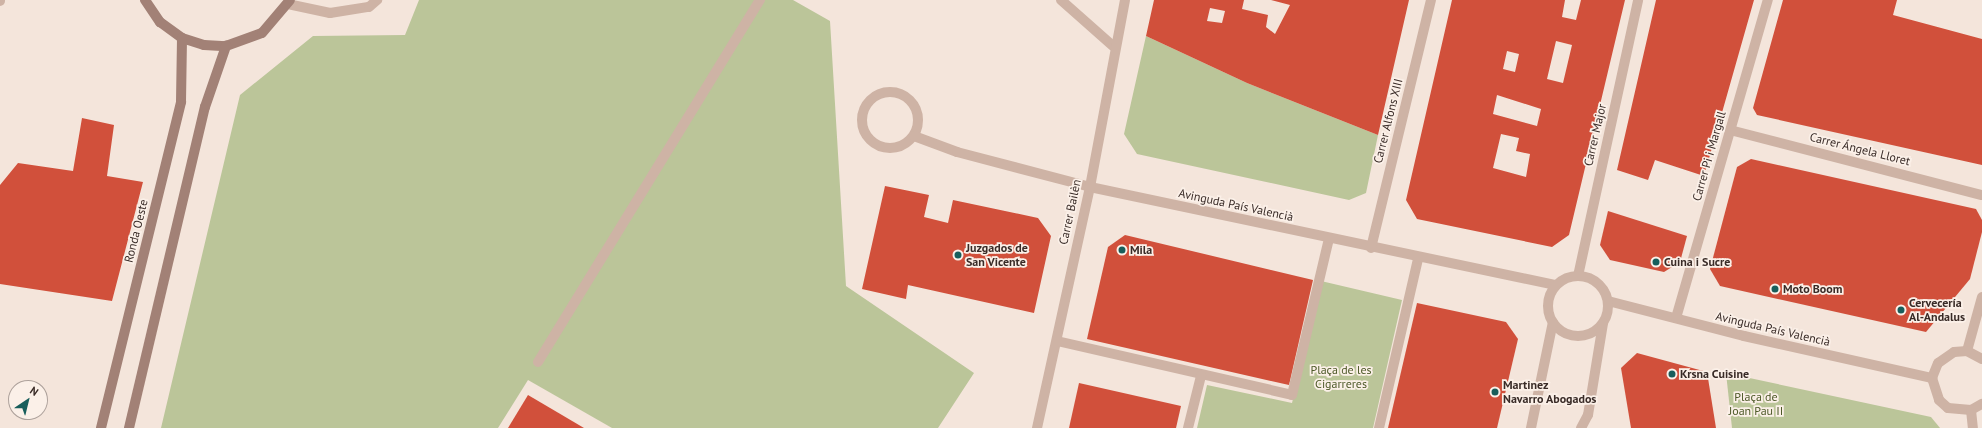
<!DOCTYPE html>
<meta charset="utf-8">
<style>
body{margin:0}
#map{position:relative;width:1982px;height:428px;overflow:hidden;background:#f4e5db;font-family:"PT Sans",sans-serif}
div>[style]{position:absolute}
.green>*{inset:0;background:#bbc599}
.building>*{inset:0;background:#d1503b}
.pedestrian>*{height:10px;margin:-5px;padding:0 5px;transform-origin:5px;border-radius:5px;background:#ceb3a5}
.minor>*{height:10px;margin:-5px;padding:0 5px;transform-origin:5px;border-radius:5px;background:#ceb3a5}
.minor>.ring{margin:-5px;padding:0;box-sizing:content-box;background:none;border:10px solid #ceb3a5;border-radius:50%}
.tertiary>*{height:10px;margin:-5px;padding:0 5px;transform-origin:5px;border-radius:5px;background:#ceb3a5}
.tertiary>.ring{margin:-5px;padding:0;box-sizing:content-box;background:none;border:10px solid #ceb3a5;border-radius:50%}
.secondary>*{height:10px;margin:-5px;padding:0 5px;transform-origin:5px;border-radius:5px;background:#a28176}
.dots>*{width:11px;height:11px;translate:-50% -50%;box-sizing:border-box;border:2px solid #fbf0e8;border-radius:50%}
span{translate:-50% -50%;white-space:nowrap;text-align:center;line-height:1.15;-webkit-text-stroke:3.5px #fbf0e8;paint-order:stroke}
.street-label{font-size:12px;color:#392b27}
.poi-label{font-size:12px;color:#392b27;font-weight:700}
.left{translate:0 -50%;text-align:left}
.park-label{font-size:12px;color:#4d5928}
.north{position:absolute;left:8px;top:380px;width:40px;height:40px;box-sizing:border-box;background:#fbf0e8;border:1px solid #ada19b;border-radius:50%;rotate:35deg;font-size:11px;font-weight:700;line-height:16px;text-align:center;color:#392b27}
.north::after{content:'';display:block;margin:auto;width:14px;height:18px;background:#185e5b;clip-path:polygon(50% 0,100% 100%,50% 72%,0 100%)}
</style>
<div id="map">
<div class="green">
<i style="clip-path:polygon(419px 0,793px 0,830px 21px,846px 286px,974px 373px,938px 428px,612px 428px,528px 380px,498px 428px,161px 428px,240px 95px,313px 36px,405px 35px)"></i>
<i style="clip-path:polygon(1146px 36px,1247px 83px,1378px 135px,1366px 193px,1349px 200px,1137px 154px,1124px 134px)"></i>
<i style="clip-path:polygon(1321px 281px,1402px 300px,1373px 428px,1197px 428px,1207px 385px,1292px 403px)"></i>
<i style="clip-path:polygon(1726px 373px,1931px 417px,1940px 428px,1732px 428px)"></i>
</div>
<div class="building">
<i style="clip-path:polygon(evenodd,1154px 0,1244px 0,1242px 9px,1268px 15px,1266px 27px,1275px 34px,1290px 5px,1271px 0,1409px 0,1378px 135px,1247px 83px,1146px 36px,1154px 0,1210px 8px,1225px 11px,1222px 23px,1207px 21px,1210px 8px)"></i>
<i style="clip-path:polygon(evenodd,1452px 0,1565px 0,1562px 17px,1576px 20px,1581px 0,1625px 0,1569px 235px,1552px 247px,1417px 219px,1406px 200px,1452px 0,1556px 41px,1572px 45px,1563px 83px,1547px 79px,1556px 41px,1452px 0,1507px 51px,1519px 54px,1515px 72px,1503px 69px,1507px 51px,1452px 0,1497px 95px,1541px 109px,1537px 126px,1493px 114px,1497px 95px,1452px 0,1501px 134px,1519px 138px,1516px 151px,1530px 154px,1526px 177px,1493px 168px,1501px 134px)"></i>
<i style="clip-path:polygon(1656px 0,1754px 0,1704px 176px,1655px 160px,1648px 180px,1617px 170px)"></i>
<i style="clip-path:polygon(1783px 0,1897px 0,1893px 15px,1982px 39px,1982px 165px,1757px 115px,1753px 108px)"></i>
<i style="clip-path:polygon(82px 118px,114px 125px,107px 176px,143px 182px,112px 301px,0 284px,0 185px,18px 163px,73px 171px)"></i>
<i style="clip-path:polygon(1751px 159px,1976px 209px,1982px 220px,1982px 232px,1970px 279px,1926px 332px,1720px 286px,1710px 269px,1737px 167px)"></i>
<i style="clip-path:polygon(885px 186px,929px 195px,924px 217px,948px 223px,953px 200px,1038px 218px,1051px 236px,1034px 313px,908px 285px,906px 299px,862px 289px)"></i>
<i style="clip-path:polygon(1608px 211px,1687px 236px,1680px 262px,1664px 272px,1610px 260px,1600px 245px)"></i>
<i style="clip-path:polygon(1125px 235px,1313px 280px,1289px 385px,1087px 339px,1108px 247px)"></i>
<i style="clip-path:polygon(1417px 303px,1506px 322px,1518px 339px,1497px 428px,1388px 428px)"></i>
<i style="clip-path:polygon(1637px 353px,1707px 372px,1716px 428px,1631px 428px,1621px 368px)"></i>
<i style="clip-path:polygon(1079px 383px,1181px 406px,1176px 428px,1069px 428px)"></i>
<i style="clip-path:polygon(528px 395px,562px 415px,584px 428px,508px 428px)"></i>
</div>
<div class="pedestrian">
<i style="left:1057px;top:341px;width:241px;rotate:12.9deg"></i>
<i style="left:1292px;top:395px;width:161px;rotate:-76.7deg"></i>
<i style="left:1188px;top:428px;width:54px;rotate:-76deg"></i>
<i style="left:1379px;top:428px;width:173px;rotate:-77deg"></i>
</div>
<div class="minor">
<i style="left:1061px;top:0;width:69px;rotate:41.5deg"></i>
<i style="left:0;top:1px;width:1px;rotate:-90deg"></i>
<i style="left:288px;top:4px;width:43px;rotate:12.1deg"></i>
<i style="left:330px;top:13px;width:39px;rotate:-9deg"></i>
<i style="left:369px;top:7px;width:11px;rotate:-41deg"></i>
<i class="ring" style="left:862px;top:92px;width:46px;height:46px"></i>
<i style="left:1730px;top:130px;width:260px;rotate:14.5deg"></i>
<i style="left:914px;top:136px;width:46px;rotate:20.4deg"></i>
<i style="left:957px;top:152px;width:138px;rotate:14.7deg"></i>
<i style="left:1090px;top:187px;width:475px;rotate:11.9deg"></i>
<i style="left:1371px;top:248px;width:255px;rotate:-76.4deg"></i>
<i style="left:1578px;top:276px;width:282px;rotate:-77.7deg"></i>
<i style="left:1608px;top:301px;width:140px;rotate:14.4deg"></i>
<i style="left:1744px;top:336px;width:193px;rotate:12.6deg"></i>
<i style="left:1676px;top:318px;width:331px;rotate:-73.9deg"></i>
<i style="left:1967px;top:351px;width:56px;rotate:-74.5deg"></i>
<i style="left:1982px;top:359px;width:17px;rotate:-152deg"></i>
<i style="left:1967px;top:351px;width:13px;rotate:176deg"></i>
<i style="left:1954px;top:352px;width:19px;rotate:145deg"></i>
<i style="left:1938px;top:363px;width:16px;rotate:112deg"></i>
<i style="left:1932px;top:378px;width:23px;rotate:72deg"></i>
<i style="left:1939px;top:400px;width:12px;rotate:42deg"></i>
<i style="left:1948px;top:408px;width:23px;rotate:5deg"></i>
<i style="left:1971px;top:410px;width:13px;rotate:-29deg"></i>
<i style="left:538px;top:362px;width:425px;rotate:-58.5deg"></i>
<i style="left:1971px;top:410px;width:18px;rotate:84deg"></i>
<i style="left:1037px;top:428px;width:247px;rotate:-77.6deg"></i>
<i style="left:1090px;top:187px;width:190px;rotate:-79.4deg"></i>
</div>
<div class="tertiary">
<i class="ring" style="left:1548px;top:276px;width:50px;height:50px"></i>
<i style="left:1531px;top:428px;width:108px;rotate:-78.3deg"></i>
<i style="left:1581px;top:428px;width:15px;rotate:-62deg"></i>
<i style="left:1588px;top:415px;width:93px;rotate:-80.7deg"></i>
</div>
<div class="secondary">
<i style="left:145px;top:0;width:27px;rotate:56deg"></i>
<i style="left:160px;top:22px;width:27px;rotate:36deg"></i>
<i style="left:182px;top:38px;width:23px;rotate:18deg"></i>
<i style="left:204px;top:45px;width:22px;rotate:3deg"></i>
<i style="left:226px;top:46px;width:38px;rotate:-20deg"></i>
<i style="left:262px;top:33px;width:43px;rotate:-49.7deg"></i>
<i style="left:101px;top:428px;width:336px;rotate:-76.2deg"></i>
<i style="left:181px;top:102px;width:64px;rotate:-89.1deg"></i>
<i style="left:129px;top:428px;width:330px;rotate:-76.7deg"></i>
<i style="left:205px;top:107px;width:65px;rotate:-71deg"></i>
</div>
<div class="dots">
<i style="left:1122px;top:250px;background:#185e5b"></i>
<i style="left:958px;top:255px;background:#185e5b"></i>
<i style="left:1656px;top:262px;background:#185e5b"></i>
<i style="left:1775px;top:289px;background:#185e5b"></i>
<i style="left:1901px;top:310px;background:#185e5b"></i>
<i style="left:1672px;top:374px;background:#185e5b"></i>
<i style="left:1495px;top:392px;background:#185e5b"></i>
</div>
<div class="street-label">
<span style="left:1388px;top:121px;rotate:-76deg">Carrer Alfons XIII</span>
<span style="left:1595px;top:135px;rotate:-77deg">Carrer Major</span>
<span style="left:1860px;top:149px;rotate:14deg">Carrer Ángela Lloret</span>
<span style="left:1709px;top:156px;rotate:-74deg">Carrer Pi i Margall</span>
<span style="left:1236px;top:205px;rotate:12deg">Avinguda País Valencià</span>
<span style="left:1070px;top:212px;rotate:-78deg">Carrer Bailèn</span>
<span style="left:136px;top:231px;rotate:-76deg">Ronda Oeste</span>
<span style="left:1773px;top:329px;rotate:13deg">Avinguda País Valencià</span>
</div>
<div class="poi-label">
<span class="left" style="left:966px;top:255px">Juzgados de<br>San Vicente</span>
<span class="left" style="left:1130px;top:250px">Mila</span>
<span class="left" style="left:1664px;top:262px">Cuina i Sucre</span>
<span class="left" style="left:1783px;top:289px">Moto Boom</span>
<span class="left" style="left:1909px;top:310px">Cervecería<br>Al-Andalus</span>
<span class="left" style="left:1680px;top:374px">Krsna Cuisine</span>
<span class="left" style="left:1503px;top:392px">Martinez<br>Navarro Abogados</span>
</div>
<div class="park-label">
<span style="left:1341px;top:377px">Plaça de les<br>Cigarreres</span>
<span style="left:1756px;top:404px">Plaça de<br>Joan Pau II</span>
</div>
<div class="north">N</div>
</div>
